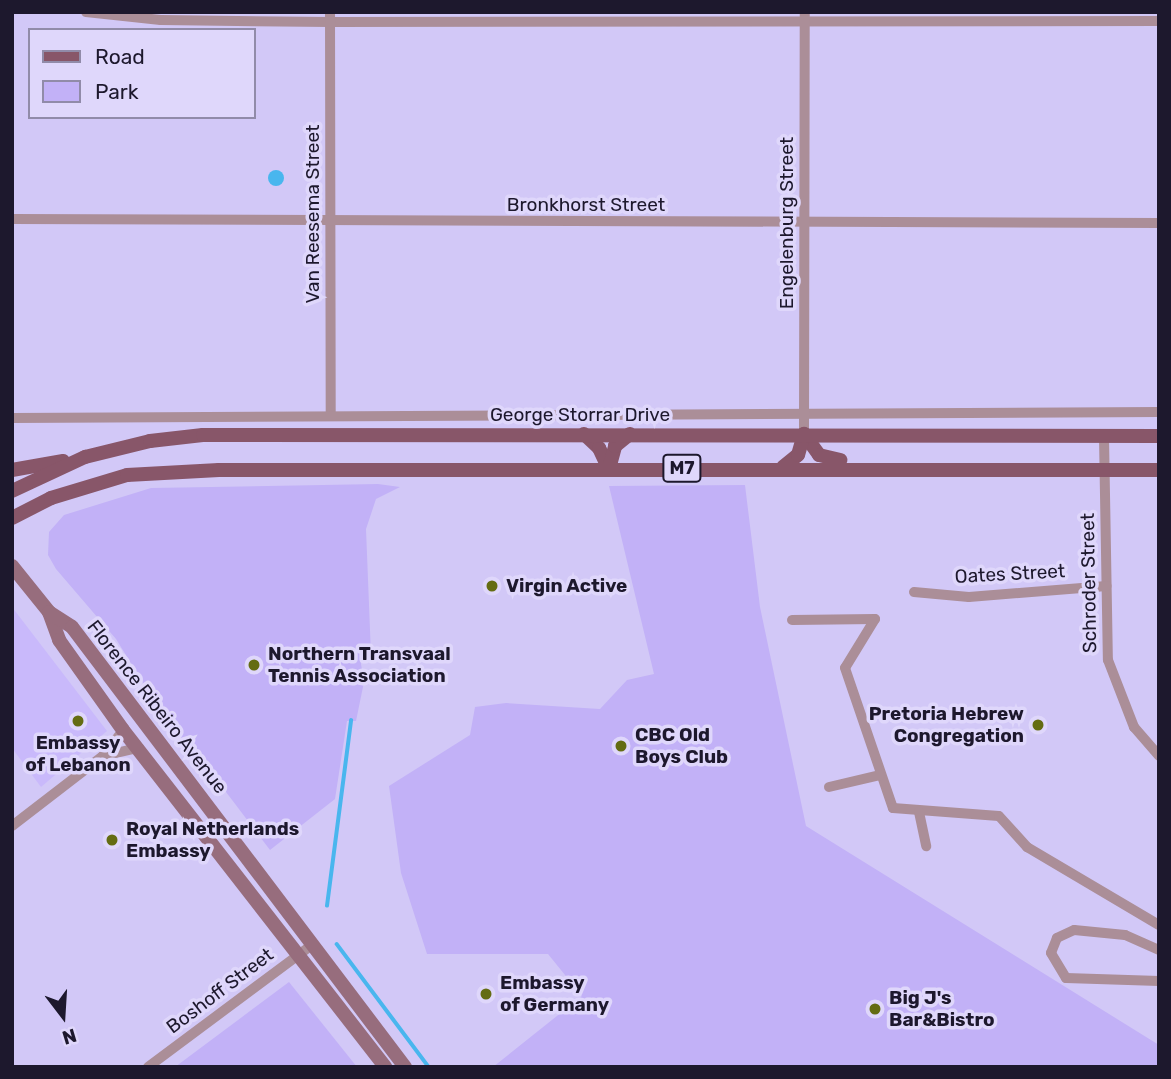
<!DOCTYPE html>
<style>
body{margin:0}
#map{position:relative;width:1171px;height:1079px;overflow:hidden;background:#d2c8f7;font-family:Rubik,sans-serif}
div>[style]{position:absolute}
.built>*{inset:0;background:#c9b9fb}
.green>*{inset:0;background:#c2b1f7}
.water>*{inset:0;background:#49b6ee}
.round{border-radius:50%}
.stream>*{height:3.5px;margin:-1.75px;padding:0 1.75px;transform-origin:1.75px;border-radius:1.75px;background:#49b6ee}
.minor>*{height:10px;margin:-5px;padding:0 5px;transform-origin:5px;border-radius:5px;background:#ab8e98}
.secondary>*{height:14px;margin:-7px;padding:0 7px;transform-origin:7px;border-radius:7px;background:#976d7d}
.primary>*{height:14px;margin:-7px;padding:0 7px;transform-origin:7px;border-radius:7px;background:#885669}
.dots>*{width:19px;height:19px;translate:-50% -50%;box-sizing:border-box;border:4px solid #dfd7fb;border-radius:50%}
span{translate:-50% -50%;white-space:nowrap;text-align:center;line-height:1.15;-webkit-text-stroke:7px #dfd7fb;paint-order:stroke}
.shield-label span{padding:2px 5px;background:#dfd7fb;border:2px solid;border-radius:5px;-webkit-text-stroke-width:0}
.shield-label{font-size:18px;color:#1d182d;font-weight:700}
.street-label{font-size:19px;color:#1d182d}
.poi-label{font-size:19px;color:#1d182d;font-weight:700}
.left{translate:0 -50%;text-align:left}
.right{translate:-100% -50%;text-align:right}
.frame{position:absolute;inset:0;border:14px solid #1d182d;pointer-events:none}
.legend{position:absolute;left:28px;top:28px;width:228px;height:91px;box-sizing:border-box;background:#dfd7fb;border:2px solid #918ba9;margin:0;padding:9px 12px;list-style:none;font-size:21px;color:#1d182d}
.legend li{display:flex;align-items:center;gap:14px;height:35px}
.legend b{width:35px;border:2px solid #918ba9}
.north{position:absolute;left:28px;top:981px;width:70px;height:70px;-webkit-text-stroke:5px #dfd7fb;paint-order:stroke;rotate:163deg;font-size:19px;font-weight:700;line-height:28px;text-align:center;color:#1d182d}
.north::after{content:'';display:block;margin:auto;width:24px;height:32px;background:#1d182d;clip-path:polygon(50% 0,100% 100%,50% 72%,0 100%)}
</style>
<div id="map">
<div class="built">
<i style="clip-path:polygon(12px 607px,107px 731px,41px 787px,12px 748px)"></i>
</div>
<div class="green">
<i style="clip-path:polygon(378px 484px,400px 487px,376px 499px,366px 529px,371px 655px,360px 658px,364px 682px,356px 721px,347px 721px,335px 799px,270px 850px,226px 792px,225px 783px,213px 775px,166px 720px,116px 639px,56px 569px,48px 555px,49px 532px,64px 515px,151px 488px)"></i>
<i style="clip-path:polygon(745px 485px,760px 607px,806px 826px,1159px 1045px,1159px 1067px,493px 1067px,582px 996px,548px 954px,427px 954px,401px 873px,389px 786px,470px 735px,475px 707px,506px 703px,600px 709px,627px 680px,654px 674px,609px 486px)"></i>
<i style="clip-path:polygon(289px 982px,357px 1067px,175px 1067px)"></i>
</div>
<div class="water">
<i class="round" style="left:268px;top:170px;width:16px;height:16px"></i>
</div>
<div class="stream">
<i style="left:327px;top:906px;width:187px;rotate:-82.6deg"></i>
<i style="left:337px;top:944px;width:154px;rotate:53.2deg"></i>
</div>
<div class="minor">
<i style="left:86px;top:12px;width:75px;rotate:6.1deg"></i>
<i style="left:161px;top:20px;width:169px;rotate:0.7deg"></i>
<i style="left:330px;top:22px;width:829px;rotate:-0.07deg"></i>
<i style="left:330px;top:12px;width:403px;rotate:89.9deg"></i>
<i style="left:12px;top:219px;width:1147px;rotate:0.2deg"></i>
<i style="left:12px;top:418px;width:1147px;rotate:-0.3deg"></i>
<i style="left:804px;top:434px;width:422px;rotate:-89.9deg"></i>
<i style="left:1104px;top:437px;width:223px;rotate:89deg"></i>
<i style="left:1108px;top:660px;width:72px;rotate:68.8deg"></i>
<i style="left:1134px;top:727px;width:38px;rotate:49deg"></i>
<i style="left:914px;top:592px;width:55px;rotate:5.2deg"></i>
<i style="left:969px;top:597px;width:138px;rotate:-4.6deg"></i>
<i style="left:792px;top:620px;width:83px;rotate:-0.7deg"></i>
<i style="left:875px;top:619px;width:57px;rotate:121.5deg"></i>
<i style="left:845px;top:668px;width:148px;rotate:71.1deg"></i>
<i style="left:893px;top:808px;width:106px;rotate:4.3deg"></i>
<i style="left:999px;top:816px;width:42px;rotate:47.9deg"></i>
<i style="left:1027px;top:847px;width:153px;rotate:30.6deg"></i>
<i style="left:103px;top:756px;width:37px;rotate:-13deg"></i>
<i style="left:829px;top:787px;width:52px;rotate:-13.2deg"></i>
<i style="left:919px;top:812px;width:35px;rotate:78deg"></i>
<i style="left:12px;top:826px;width:115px;rotate:-37.6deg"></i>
<i style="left:103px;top:756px;width:33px;rotate:-52deg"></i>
<i style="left:1159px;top:950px;width:37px;rotate:-156deg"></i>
<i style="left:1125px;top:935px;width:51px;rotate:-174.4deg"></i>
<i style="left:1074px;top:930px;width:19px;rotate:155deg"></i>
<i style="left:1057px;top:938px;width:16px;rotate:112deg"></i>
<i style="left:1051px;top:953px;width:29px;rotate:59deg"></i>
<i style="left:1066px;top:978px;width:93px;rotate:1.8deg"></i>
<i style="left:148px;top:1067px;width:206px;rotate:-36.7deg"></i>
</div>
<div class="secondary">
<i style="left:12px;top:566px;width:59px;rotate:51.2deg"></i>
<i style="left:49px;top:612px;width:30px;rotate:70deg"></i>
<i style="left:59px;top:640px;width:110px;rotate:54.6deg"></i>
<i style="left:123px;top:730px;width:427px;rotate:52.1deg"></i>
<i style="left:49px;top:612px;width:27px;rotate:33deg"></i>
<i style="left:72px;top:627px;width:552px;rotate:52.88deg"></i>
</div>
<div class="primary">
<i style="left:584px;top:434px;width:21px;rotate:43deg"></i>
<i style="left:599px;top:448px;width:23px;rotate:65deg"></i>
<i style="left:804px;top:434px;width:26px;rotate:54deg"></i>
<i style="left:819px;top:455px;width:22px;rotate:13deg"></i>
<i style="left:783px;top:467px;width:19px;rotate:-39deg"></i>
<i style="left:798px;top:455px;width:22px;rotate:-74deg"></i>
<i style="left:609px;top:469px;width:24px;rotate:-75deg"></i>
<i style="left:615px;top:446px;width:19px;rotate:-39deg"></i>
<i style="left:12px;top:470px;width:52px;rotate:-10deg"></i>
<i style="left:12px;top:491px;width:81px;rotate:-25deg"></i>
<i style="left:85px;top:457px;width:67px;rotate:-13.8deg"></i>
<i style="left:150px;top:441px;width:53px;rotate:-6.5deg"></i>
<i style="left:203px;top:435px;width:956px;rotate:0.06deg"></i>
<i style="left:12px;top:518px;width:44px;rotate:-27.1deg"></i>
<i style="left:51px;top:498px;width:79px;rotate:-16.8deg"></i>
<i style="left:127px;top:475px;width:92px;rotate:-3.1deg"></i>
<i style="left:219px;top:470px;width:940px"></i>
</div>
<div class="dots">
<i style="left:492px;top:586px;background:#646c12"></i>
<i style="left:254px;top:665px;background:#646c12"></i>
<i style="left:78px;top:721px;background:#646c12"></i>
<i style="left:1038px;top:725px;background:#646c12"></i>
<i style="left:621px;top:746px;background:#646c12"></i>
<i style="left:112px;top:840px;background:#646c12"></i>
<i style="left:486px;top:994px;background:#646c12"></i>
<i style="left:875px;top:1009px;background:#646c12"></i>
</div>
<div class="shield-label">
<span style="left:682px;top:468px">M7</span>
</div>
<div class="street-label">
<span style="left:586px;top:205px">Bronkhorst Street</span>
<span style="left:313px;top:214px;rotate:-90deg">Van Reesema Street</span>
<span style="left:787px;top:223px;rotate:-90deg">Engelenburg Street</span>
<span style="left:580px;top:415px">George Storrar Drive</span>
<span style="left:1010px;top:574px;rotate:-3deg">Oates Street</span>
<span style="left:1089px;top:583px;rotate:-91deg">Schroder Street</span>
<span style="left:157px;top:707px;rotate:52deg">Florence Ribeiro Avenue</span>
<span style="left:220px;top:991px;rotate:-37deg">Boshoff Street</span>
</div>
<div class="poi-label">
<span class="left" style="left:506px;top:586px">Virgin Active</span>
<span class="left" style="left:268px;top:665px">Northern Transvaal<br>Tennis Association</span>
<span class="right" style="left:1024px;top:725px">Pretoria Hebrew<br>Congregation</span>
<span class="left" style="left:635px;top:746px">CBC Old<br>Boys Club</span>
<span style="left:78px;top:754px">Embassy<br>of Lebanon</span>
<span class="left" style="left:126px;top:840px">Royal Netherlands<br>Embassy</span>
<span class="left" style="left:500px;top:994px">Embassy<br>of Germany</span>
<span class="left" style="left:889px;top:1009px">Big J's<br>Bar&amp;Bistro</span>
</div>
<div class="frame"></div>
<ul class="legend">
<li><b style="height:9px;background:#885669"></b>Road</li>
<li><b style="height:19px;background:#c2b1f7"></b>Park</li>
</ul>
<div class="north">N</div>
</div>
